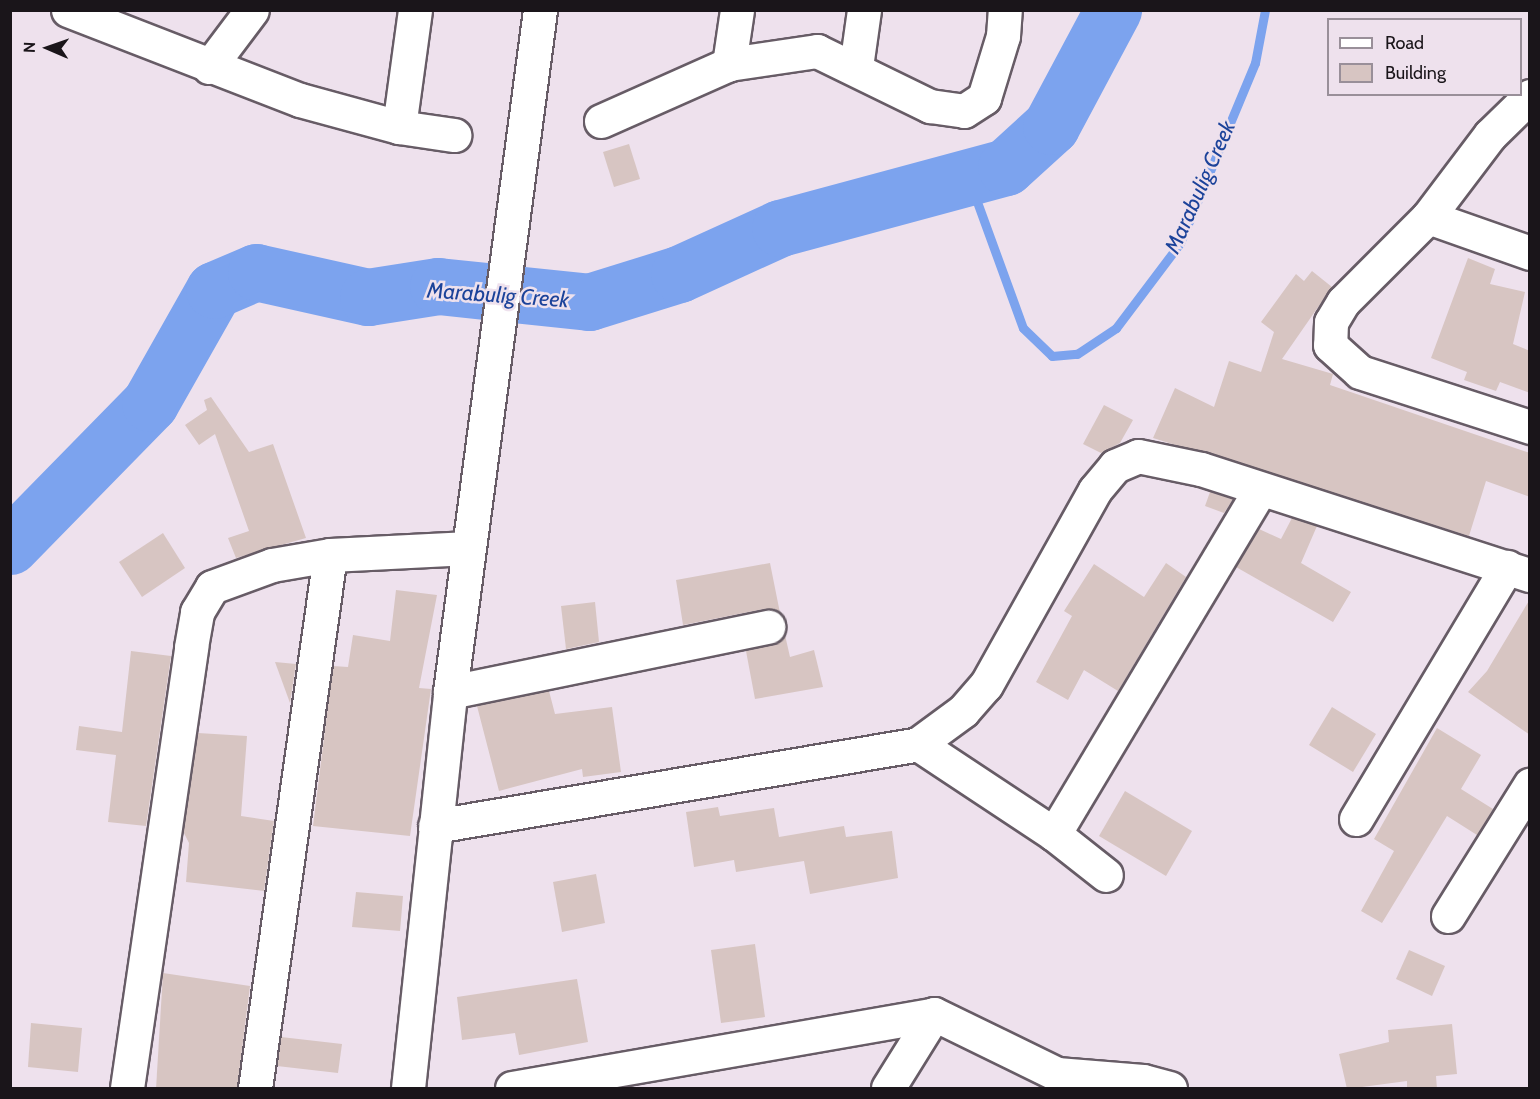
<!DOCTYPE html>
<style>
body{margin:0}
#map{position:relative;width:1540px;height:1099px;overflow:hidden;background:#eee1ed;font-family:Cabin,sans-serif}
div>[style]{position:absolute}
.stream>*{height:9px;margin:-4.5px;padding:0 4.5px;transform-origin:4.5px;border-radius:4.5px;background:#7ca3ee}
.river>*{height:57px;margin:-28.5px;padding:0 28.5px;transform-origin:28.5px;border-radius:28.5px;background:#7ca3ee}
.building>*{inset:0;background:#d7c5c2}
.roads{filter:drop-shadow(2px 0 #675c66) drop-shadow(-2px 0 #675c66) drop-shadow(0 2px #675c66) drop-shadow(0 -2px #675c66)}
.street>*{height:33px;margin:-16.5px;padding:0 16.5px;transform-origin:16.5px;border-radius:16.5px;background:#fff}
span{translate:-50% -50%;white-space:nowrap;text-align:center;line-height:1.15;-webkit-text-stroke:5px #eee1ed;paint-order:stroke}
.water-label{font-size:22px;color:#1c439a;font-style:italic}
.frame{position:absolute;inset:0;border:12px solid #1a151a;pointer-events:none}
.legend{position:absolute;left:1327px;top:18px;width:195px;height:78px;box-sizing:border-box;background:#eee1ed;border:2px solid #998f99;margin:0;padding:8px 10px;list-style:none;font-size:18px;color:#1a151a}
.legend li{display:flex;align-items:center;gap:12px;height:30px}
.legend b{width:30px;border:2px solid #998f99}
.north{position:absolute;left:18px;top:18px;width:60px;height:60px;-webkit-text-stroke:4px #eee1ed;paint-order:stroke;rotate:272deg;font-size:16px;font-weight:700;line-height:24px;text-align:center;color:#1a151a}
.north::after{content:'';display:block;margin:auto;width:21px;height:27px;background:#1a151a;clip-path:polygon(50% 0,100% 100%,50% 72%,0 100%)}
</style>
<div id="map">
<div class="stream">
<i style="left:956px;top:185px;width:24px;rotate:35deg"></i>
<i style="left:976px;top:199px;width:137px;rotate:70deg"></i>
<i style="left:1023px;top:328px;width:40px;rotate:44deg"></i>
<i style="left:1052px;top:356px;width:25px;rotate:-5deg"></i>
<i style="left:1077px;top:354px;width:47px;rotate:-33.7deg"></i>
<i style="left:1116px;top:328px;width:106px;rotate:-53deg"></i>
<i style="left:1180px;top:243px;width:195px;rotate:-67.4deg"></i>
<i style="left:1255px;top:63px;width:54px;rotate:-79.3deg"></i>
</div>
<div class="river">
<i style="left:10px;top:546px;width:200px;rotate:-45.6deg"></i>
<i style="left:150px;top:403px;width:130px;rotate:-60.5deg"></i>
<i style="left:214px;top:290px;width:46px;rotate:-23.2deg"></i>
<i style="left:256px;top:272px;width:115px;rotate:12.6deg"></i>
<i style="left:368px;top:297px;width:71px;rotate:-8.9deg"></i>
<i style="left:438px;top:286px;width:152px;rotate:6deg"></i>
<i style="left:589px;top:302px;width:94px;rotate:-17.3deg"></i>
<i style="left:679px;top:274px;width:111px;rotate:-24.5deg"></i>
<i style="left:780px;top:228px;width:234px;rotate:-15.1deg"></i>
<i style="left:1006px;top:167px;width:61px;rotate:-42.3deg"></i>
<i style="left:1051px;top:126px;width:132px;rotate:-61.9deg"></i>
</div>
<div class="building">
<i style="clip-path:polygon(629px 144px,640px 179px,614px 187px,603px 152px)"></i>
<i style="clip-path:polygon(1468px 258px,1495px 269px,1490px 284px,1525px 292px,1513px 344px,1530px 351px,1530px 393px,1500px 382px,1496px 391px,1464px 380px,1467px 372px,1431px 358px)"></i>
<i style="clip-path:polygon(1312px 271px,1332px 287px,1282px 359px,1333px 374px,1330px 385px,1530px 453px,1530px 497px,1486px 481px,1469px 536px,1153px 438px,1175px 388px,1214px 407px,1229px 361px,1261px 372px,1274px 332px,1261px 322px,1296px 274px,1304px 281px)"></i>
<i style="clip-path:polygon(211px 397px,249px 452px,273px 444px,306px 538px,236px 558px,228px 538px,249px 531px,215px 434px,199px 445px,185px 425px,207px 410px,204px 400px)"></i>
<i style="clip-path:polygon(1104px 405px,1133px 420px,1120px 443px,1101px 453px,1083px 444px)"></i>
<i style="clip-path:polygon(1210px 492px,1233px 499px,1224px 513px,1205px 506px)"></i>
<i style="clip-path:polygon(1292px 518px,1317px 526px,1301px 563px,1351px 592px,1333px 622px,1236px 567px,1259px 529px,1281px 539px)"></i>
<i style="clip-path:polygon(163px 533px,185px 568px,142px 597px,119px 562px)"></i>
<i style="clip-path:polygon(770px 563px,780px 613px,764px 609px,683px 625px,676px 580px)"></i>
<i style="clip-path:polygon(1166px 563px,1186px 577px,1118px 691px,1084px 670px,1068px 700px,1036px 682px,1072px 616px,1064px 611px,1094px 564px,1144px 597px)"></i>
<i style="clip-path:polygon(396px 590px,437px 595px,419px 688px,431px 689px,410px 836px,313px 826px,333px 666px,348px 667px,353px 635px,390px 641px)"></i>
<i style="clip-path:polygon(1530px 599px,1530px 735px,1468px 692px,1487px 671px)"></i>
<i style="clip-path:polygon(595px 602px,599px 642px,566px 649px,561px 606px)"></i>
<i style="clip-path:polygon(785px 635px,790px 657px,814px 650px,823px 687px,755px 699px,746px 651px,772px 645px)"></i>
<i style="clip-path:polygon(131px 651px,171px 656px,146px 826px,108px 822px,116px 755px,76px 750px,79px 726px,122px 732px)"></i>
<i style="clip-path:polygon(275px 662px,296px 664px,290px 703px)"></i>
<i style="clip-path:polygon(549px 691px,555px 714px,612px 707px,621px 772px,583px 777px,582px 769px,499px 791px,477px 706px)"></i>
<i style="clip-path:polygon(1332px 707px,1376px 734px,1353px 772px,1309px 745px)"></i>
<i style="clip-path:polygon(1437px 728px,1481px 755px,1461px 789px,1493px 809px,1477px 835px,1447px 816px,1382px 923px,1361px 911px,1394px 851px,1374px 839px)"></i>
<i style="clip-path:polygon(198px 733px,247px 736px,241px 816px,274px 821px,264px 891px,186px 882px,189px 843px,183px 831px)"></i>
<i style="clip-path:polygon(1125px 791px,1192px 831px,1166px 876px,1099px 836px)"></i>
<i style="clip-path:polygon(718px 807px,720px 816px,774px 808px,779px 837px,844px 826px,846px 837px,892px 831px,898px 878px,810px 894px,804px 861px,736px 872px,734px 860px,694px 867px,686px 812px)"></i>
<i style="clip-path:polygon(596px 874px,605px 923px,562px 932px,553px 882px)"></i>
<i style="clip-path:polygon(356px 892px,403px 896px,400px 931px,352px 927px)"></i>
<i style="clip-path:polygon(755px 944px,765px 1017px,721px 1023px,711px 950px)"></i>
<i style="clip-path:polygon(1409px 950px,1445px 966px,1432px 996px,1396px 979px)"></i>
<i style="clip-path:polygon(163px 973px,250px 986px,237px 1089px,156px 1089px)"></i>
<i style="clip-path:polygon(577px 979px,588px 1042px,519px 1055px,515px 1033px,462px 1040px,457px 997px)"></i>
<i style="clip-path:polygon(31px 1023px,82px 1028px,78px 1072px,28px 1067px)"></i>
<i style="clip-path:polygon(1452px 1024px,1457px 1074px,1436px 1076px,1437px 1089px,1407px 1089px,1407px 1081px,1347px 1089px,1339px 1054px,1389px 1042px,1388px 1030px)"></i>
<i style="clip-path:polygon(281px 1037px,342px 1044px,338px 1073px,277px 1066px)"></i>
</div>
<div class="roads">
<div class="street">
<i style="left:68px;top:10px;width:249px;rotate:21.2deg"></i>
<i style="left:300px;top:100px;width:103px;rotate:15.3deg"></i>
<i style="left:399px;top:127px;width:56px;rotate:8.3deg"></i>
<i style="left:737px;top:10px;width:55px;rotate:98.4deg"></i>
<i style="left:729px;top:64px;width:89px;rotate:-8.4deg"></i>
<i style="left:817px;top:51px;width:126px;rotate:26deg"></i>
<i style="left:930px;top:106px;width:34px;rotate:8deg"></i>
<i style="left:964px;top:111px;width:24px;rotate:-33deg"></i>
<i style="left:984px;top:98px;width:65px;rotate:-73deg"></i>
<i style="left:1003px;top:36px;width:26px;rotate:-86deg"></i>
<i style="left:209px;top:67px;width:71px;rotate:-53deg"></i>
<i style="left:856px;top:67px;width:58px;rotate:-82deg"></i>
<i style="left:1530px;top:96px;width:56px;rotate:135.7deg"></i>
<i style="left:1490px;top:135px;width:103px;rotate:127.1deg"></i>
<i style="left:1428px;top:217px;width:120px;rotate:135deg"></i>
<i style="left:1343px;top:302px;width:23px;rotate:121deg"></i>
<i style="left:1331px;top:322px;width:23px;rotate:92deg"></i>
<i style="left:1330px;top:345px;width:40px;rotate:42deg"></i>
<i style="left:1360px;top:372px;width:179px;rotate:17.9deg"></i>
<i style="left:601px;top:121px;width:140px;rotate:-24deg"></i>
<i style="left:399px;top:127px;width:118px;rotate:-82.2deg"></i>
<i style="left:1428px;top:217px;width:108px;rotate:19.4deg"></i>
<i style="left:450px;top:692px;width:325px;rotate:-11.6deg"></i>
<i style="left:918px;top:744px;width:163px;rotate:33.5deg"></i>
<i style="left:1054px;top:834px;width:66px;rotate:38.3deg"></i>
<i style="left:1356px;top:819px;width:294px;rotate:-59.1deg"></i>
<i style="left:435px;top:826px;width:490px;rotate:-9.6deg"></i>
<i style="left:918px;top:744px;width:56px;rotate:-36.3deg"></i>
<i style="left:963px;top:711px;width:35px;rotate:-49deg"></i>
<i style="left:986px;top:685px;width:223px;rotate:-60.8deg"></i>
<i style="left:1095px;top:490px;width:31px;rotate:-50deg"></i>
<i style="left:1115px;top:466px;width:25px;rotate:-23deg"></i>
<i style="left:1138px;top:456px;width:64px;rotate:11.7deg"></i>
<i style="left:1201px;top:469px;width:346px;rotate:17.9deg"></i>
<i style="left:1054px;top:834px;width:401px;rotate:-59.1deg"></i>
<i style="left:1448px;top:916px;width:155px;rotate:-58deg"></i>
<i style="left:127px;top:1088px;width:446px;rotate:-81.7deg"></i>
<i style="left:191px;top:647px;width:36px;rotate:-80deg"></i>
<i style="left:197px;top:612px;width:29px;rotate:-59deg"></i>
<i style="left:212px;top:587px;width:64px;rotate:-20.1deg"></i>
<i style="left:272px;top:565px;width:59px;rotate:-9.8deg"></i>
<i style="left:330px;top:555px;width:139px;rotate:-2.9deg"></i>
<i style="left:255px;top:1088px;width:538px;rotate:-81.99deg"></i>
<i style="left:408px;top:1088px;width:398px;rotate:-83.9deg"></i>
<i style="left:450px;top:692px;width:688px;rotate:-82.48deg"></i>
<i style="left:512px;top:1088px;width:428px;rotate:-9.9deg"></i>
<i style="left:934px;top:1014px;width:137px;rotate:26deg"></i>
<i style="left:1057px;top:1074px;width:86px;rotate:4.7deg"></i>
<i style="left:1143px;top:1081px;width:28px;rotate:15deg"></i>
<i style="left:888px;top:1088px;width:87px;rotate:-58.1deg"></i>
</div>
</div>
<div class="water-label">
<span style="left:1200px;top:187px;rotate:-66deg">Marabulig Creek</span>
<span style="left:498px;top:295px;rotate:4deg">Marabulig Creek</span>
</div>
<div class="frame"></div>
<ul class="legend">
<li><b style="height:8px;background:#fff"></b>Road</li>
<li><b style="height:16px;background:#d7c5c2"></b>Building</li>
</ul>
<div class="north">N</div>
</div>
